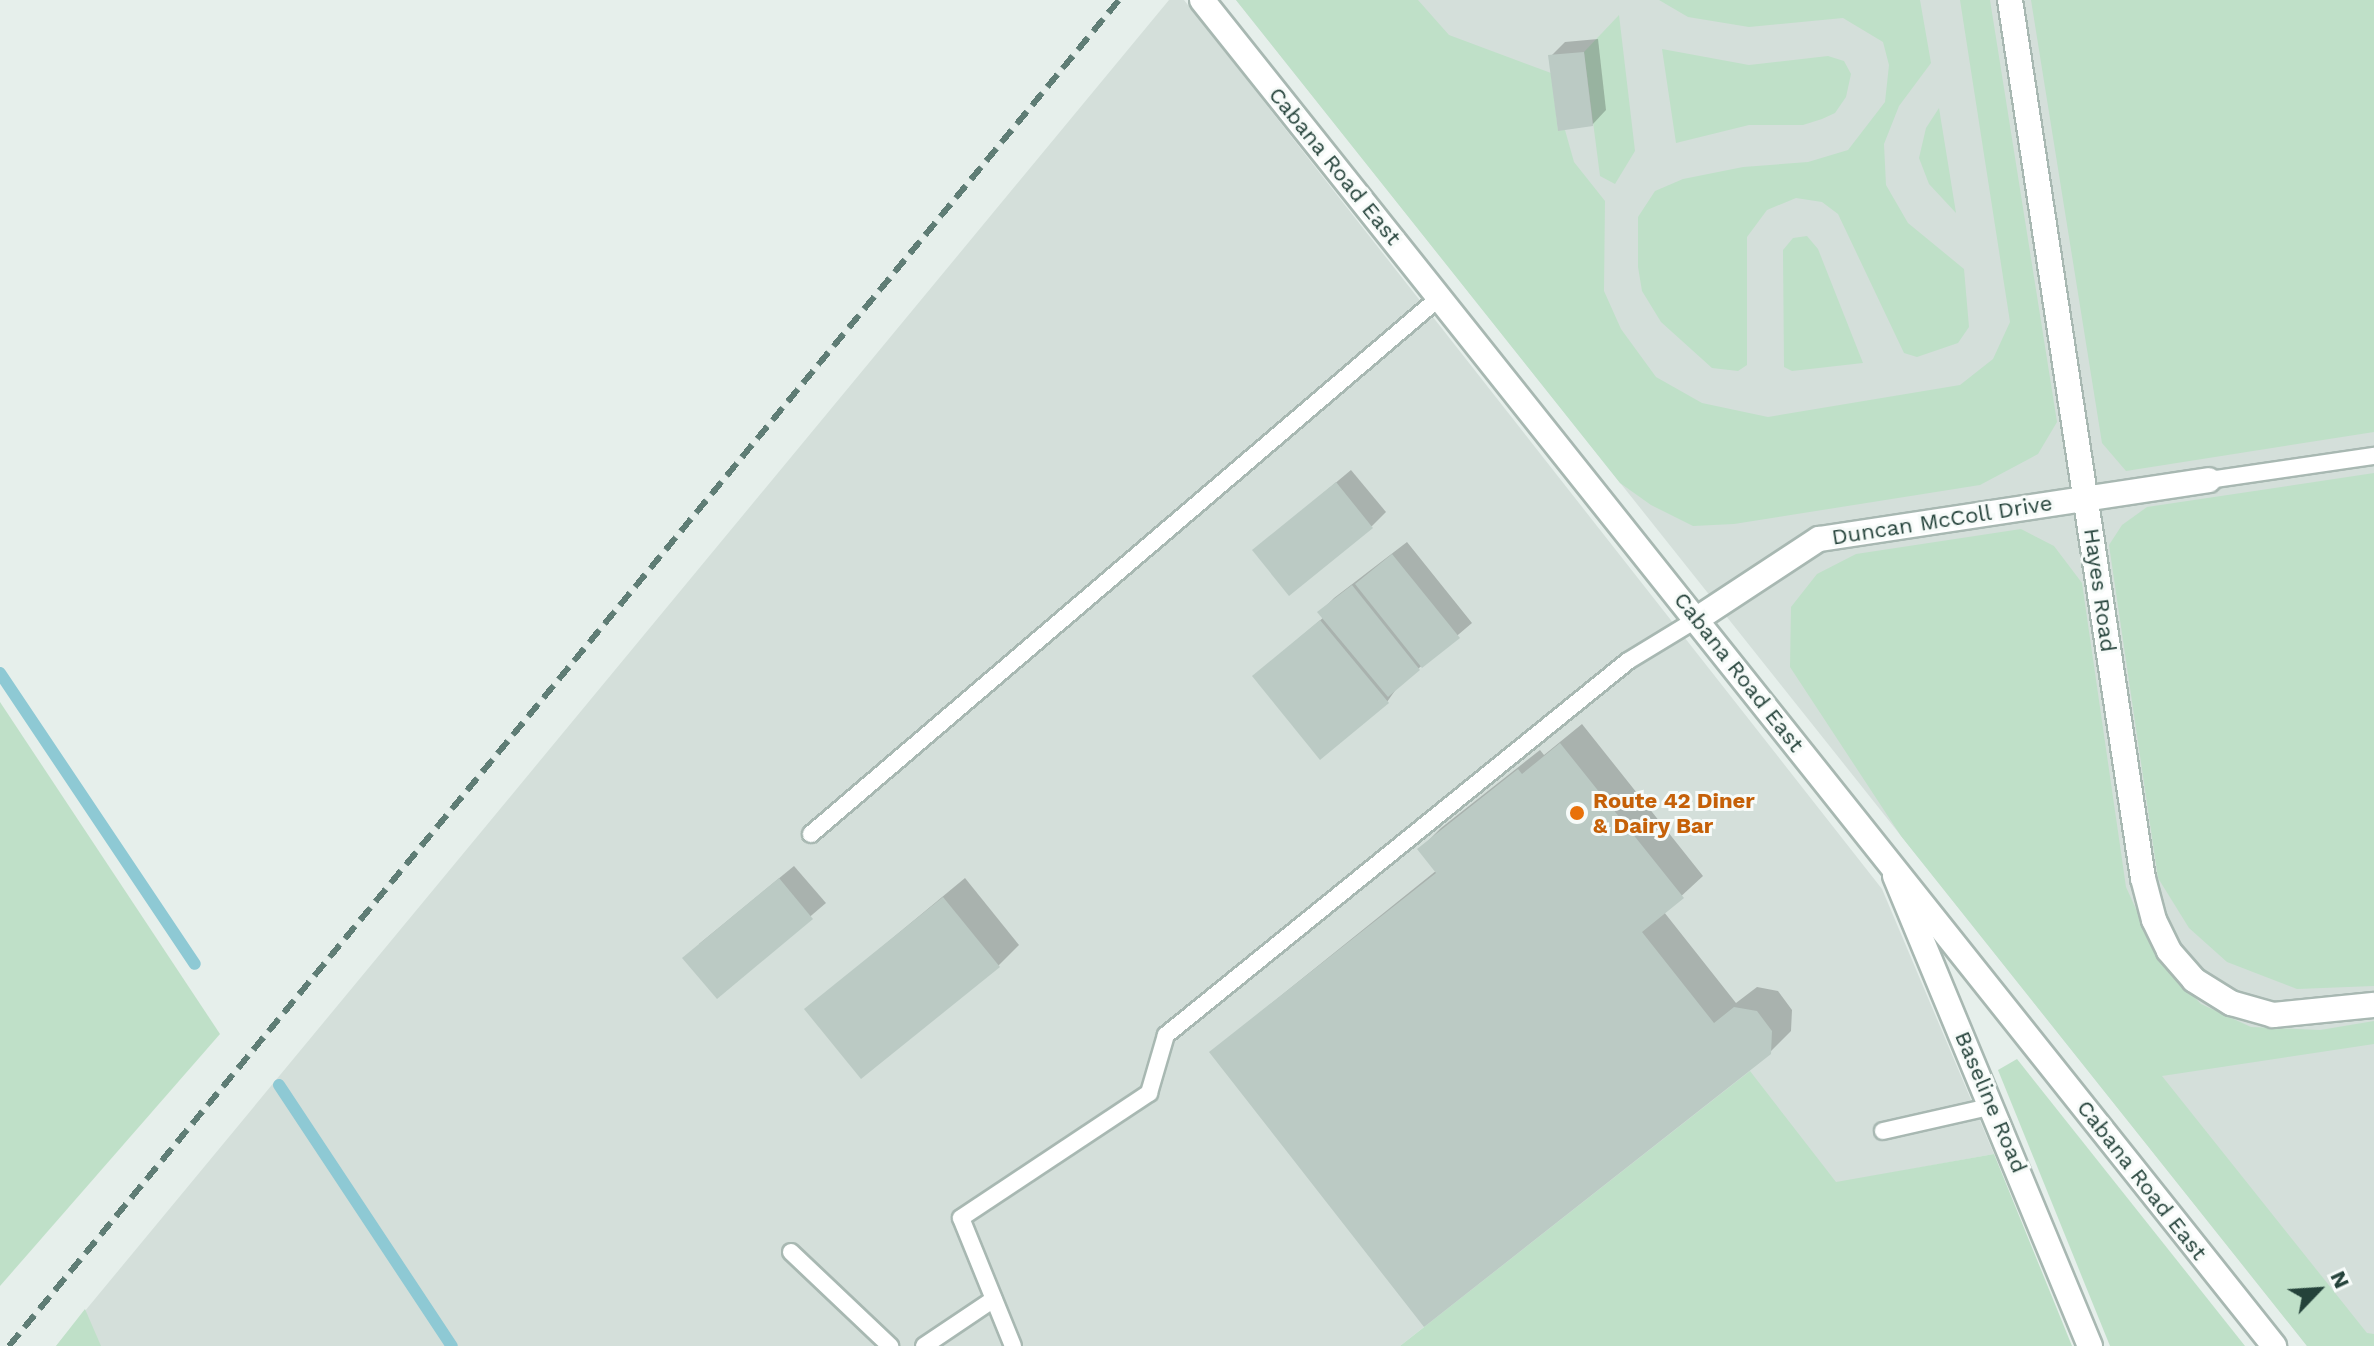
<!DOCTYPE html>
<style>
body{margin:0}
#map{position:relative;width:2374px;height:1346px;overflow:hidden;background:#e6efeb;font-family:"Work Sans",sans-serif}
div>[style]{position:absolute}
.built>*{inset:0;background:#d4dfda}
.green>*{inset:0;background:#bfe0c8}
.shadow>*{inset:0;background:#0003}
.stream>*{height:12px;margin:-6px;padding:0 6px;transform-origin:6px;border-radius:6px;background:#8ec9d4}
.building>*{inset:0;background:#bbcac4}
.roads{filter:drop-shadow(2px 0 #a8b8b2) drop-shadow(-2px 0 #a8b8b2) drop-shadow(0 2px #a8b8b2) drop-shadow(0 -2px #a8b8b2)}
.service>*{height:16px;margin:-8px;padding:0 8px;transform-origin:8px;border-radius:8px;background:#fff}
.minor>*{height:24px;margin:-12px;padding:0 12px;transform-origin:12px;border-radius:12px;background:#fff}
.secondary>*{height:24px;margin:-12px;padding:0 12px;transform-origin:12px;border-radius:12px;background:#fff}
.rail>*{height:6px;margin-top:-3px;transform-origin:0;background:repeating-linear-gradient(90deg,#5f7d75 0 16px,transparent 0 24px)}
.dots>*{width:22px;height:22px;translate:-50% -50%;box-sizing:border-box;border:4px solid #f7fbf9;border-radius:50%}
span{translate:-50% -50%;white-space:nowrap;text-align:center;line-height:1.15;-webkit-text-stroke:6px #f7fbf9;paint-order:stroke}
.street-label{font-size:22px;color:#24423a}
.food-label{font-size:22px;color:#c56008;font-weight:700}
.left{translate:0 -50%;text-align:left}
.north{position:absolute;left:2278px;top:1250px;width:80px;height:80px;-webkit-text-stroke:6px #f7fbf9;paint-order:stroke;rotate:65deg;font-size:22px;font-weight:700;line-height:32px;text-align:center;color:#24423a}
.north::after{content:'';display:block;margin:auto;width:28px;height:36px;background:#24423a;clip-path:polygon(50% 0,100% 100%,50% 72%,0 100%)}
</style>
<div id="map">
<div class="built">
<i style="clip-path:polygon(1169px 0,1184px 0,1882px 889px,1994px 1154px,1836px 1183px,1424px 1327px,1400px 1346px,56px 1346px)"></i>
<i style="clip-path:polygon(1236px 0,2374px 0,2374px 1346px,2307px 1346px)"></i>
</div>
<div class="green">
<i style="clip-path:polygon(1236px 0,1418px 0,1449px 35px,1551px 73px,1558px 130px,1565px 130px,1574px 162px,1605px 201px,1604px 291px,1621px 329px,1656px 377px,1702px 403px,1768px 417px,1960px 385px,1993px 359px,2010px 322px,1960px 0,1990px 0,2057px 422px,2038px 454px,1980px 485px,1734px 524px,1693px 526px,1651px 505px,1620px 483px)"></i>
<i style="clip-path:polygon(1659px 0,1920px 0,1931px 63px,1899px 106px,1884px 144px,1886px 185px,1908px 223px,1964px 269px,1969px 327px,1958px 343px,1917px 357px,1904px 353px,1838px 214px,1822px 202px,1796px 198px,1767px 210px,1747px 237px,1747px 365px,1738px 371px,1712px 368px,1661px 322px,1642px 291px,1638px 267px,1638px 217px,1655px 191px,1683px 179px,1743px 167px,1808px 162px,1848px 150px,1885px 102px,1889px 65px,1883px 42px,1843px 18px,1749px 27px,1688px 17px)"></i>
<i style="clip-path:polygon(2031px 0,2374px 0,2374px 432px,2126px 471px,2102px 443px)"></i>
<i style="clip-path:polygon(1619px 15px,1635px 151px,1615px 184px,1600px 176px,1584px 52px)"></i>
<i style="clip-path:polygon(1662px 49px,1749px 65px,1828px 56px,1844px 61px,1851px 74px,1846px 97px,1835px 113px,1822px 119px,1803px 125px,1749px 125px,1676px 143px)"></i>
<i style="clip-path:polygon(1939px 108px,1956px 213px,1929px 184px,1919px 158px,1926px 128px)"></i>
<i style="clip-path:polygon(1807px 236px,1818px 249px,1863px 363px,1792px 371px,1784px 367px,1783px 250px,1793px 238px)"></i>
<i style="clip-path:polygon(2374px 473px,2374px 986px,2297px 989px,2227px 962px,2189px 928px,2158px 878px,2109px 545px,2122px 525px,2147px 507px)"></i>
<i style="clip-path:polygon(2021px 529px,2054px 546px,2082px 583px,2126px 887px,2159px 960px,2201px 1004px,2251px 1027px,2320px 1030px,2374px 1021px,2374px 1044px,2162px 1076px,2367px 1333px,2374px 1334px,2374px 1346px,2307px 1346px,1901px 836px,1790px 667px,1791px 607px,1817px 574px,1856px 554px)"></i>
<i style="clip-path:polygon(0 702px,220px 1034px,0 1286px)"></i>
<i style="clip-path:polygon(2017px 1059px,2245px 1346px,2110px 1346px,1998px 1070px)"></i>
<i style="clip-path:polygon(1750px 1071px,1836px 1182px,1994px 1154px,2072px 1346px,1400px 1346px)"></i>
<i style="clip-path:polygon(85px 1309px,101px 1346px,56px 1346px)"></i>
</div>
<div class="shadow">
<i style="clip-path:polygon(1598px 39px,1606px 110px,1592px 125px,1551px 56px,1565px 42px)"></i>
<i style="clip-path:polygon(1351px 470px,1386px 512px,1372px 526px,1255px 550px)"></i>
<i style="clip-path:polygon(1407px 542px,1472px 623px,1399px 685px,1387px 702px,1254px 676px,1324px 617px,1320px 612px,1334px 598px)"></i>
<i style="clip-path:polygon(1582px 724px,1703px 876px,1664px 912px,1736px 1003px,1757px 987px,1778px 991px,1792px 1010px,1791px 1031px,1769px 1053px,1211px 1052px,1437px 870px,1420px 849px,1441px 828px,1540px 750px,1544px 755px)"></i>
<i style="clip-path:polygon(794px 866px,826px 903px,717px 996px,699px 944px)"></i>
<i style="clip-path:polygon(965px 878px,1019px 945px,998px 966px,807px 1009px)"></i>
</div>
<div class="stream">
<i style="left:0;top:673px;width:350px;rotate:56.2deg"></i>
<i style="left:279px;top:1085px;width:313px;rotate:56.5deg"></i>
</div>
<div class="building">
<i style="clip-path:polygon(1584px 52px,1593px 126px,1558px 131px,1548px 55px)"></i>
<i style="clip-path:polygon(1336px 482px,1373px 528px,1289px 596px,1252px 550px)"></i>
<i style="clip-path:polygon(1392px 554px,1460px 638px,1422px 668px,1355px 584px)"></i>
<i style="clip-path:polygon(1352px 585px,1420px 670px,1388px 697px,1317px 612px)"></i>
<i style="clip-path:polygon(1320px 620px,1389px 703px,1320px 760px,1252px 676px)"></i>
<i style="clip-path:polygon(1560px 743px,1684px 898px,1642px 932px,1714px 1023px,1734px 1007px,1757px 1011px,1772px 1031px,1771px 1054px,1424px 1327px,1209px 1052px,1436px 873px,1417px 849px,1518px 769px,1522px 774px)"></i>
<i style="clip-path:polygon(779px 878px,813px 919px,717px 999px,682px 958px)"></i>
<i style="clip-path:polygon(943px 897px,1000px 967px,861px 1079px,804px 1009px)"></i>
</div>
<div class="roads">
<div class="service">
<i style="left:2209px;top:480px;width:167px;rotate:-8.3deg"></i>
<i style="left:811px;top:834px;width:827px;rotate:-40.49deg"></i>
<i style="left:1883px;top:1131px;width:113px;rotate:-12.8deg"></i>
<i style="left:791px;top:1252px;width:137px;rotate:43.5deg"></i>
<i style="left:924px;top:1346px;width:84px;rotate:-33.9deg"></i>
<i style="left:1013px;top:1346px;width:138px;rotate:-112.1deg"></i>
<i style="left:961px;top:1218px;width:226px;rotate:-33.6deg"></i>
<i style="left:1149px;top:1093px;width:60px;rotate:-73.7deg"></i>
<i style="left:1166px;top:1035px;width:594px;rotate:-38.99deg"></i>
<i style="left:1628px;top:661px;width:81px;rotate:-31.3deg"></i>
</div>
<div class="minor">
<i style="left:2010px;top:0;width:888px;rotate:81.39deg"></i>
<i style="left:2143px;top:878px;width:43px;rotate:75.3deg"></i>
<i style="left:2154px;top:920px;width:34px;rotate:64deg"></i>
<i style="left:2169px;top:951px;width:38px;rotate:49deg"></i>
<i style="left:2194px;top:980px;width:44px;rotate:31.9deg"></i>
<i style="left:2231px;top:1003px;width:44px;rotate:15.9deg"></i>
<i style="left:2273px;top:1015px;width:101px;rotate:-5.7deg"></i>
<i style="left:1697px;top:619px;width:146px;rotate:-33.3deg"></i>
<i style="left:1819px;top:539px;width:394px;rotate:-8.6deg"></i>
<i style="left:1895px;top:876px;width:509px;rotate:67.47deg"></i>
</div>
<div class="secondary">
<i style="left:1202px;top:0;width:1721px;rotate:51.46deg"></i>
</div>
</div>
<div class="rail">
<i style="left:9px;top:1346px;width:1745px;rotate:-50.49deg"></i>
</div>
<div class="dots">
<i style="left:1577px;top:813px;background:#e8710a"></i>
</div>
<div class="street-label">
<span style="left:1335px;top:166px;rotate:51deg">Cabana Road East</span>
<span style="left:1942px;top:520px;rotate:-9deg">Duncan McColl Drive</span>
<span style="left:2100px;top:590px;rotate:82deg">Hayes Road</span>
<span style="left:1739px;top:672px;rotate:52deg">Cabana Road East</span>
<span style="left:1991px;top:1102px;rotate:67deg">Baseline Road</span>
<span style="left:2142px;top:1180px;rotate:52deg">Cabana Road East</span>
</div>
<div class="food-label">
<span class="left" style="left:1593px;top:813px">Route 42 Diner<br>&amp; Dairy Bar</span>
</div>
<div class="north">N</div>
</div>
